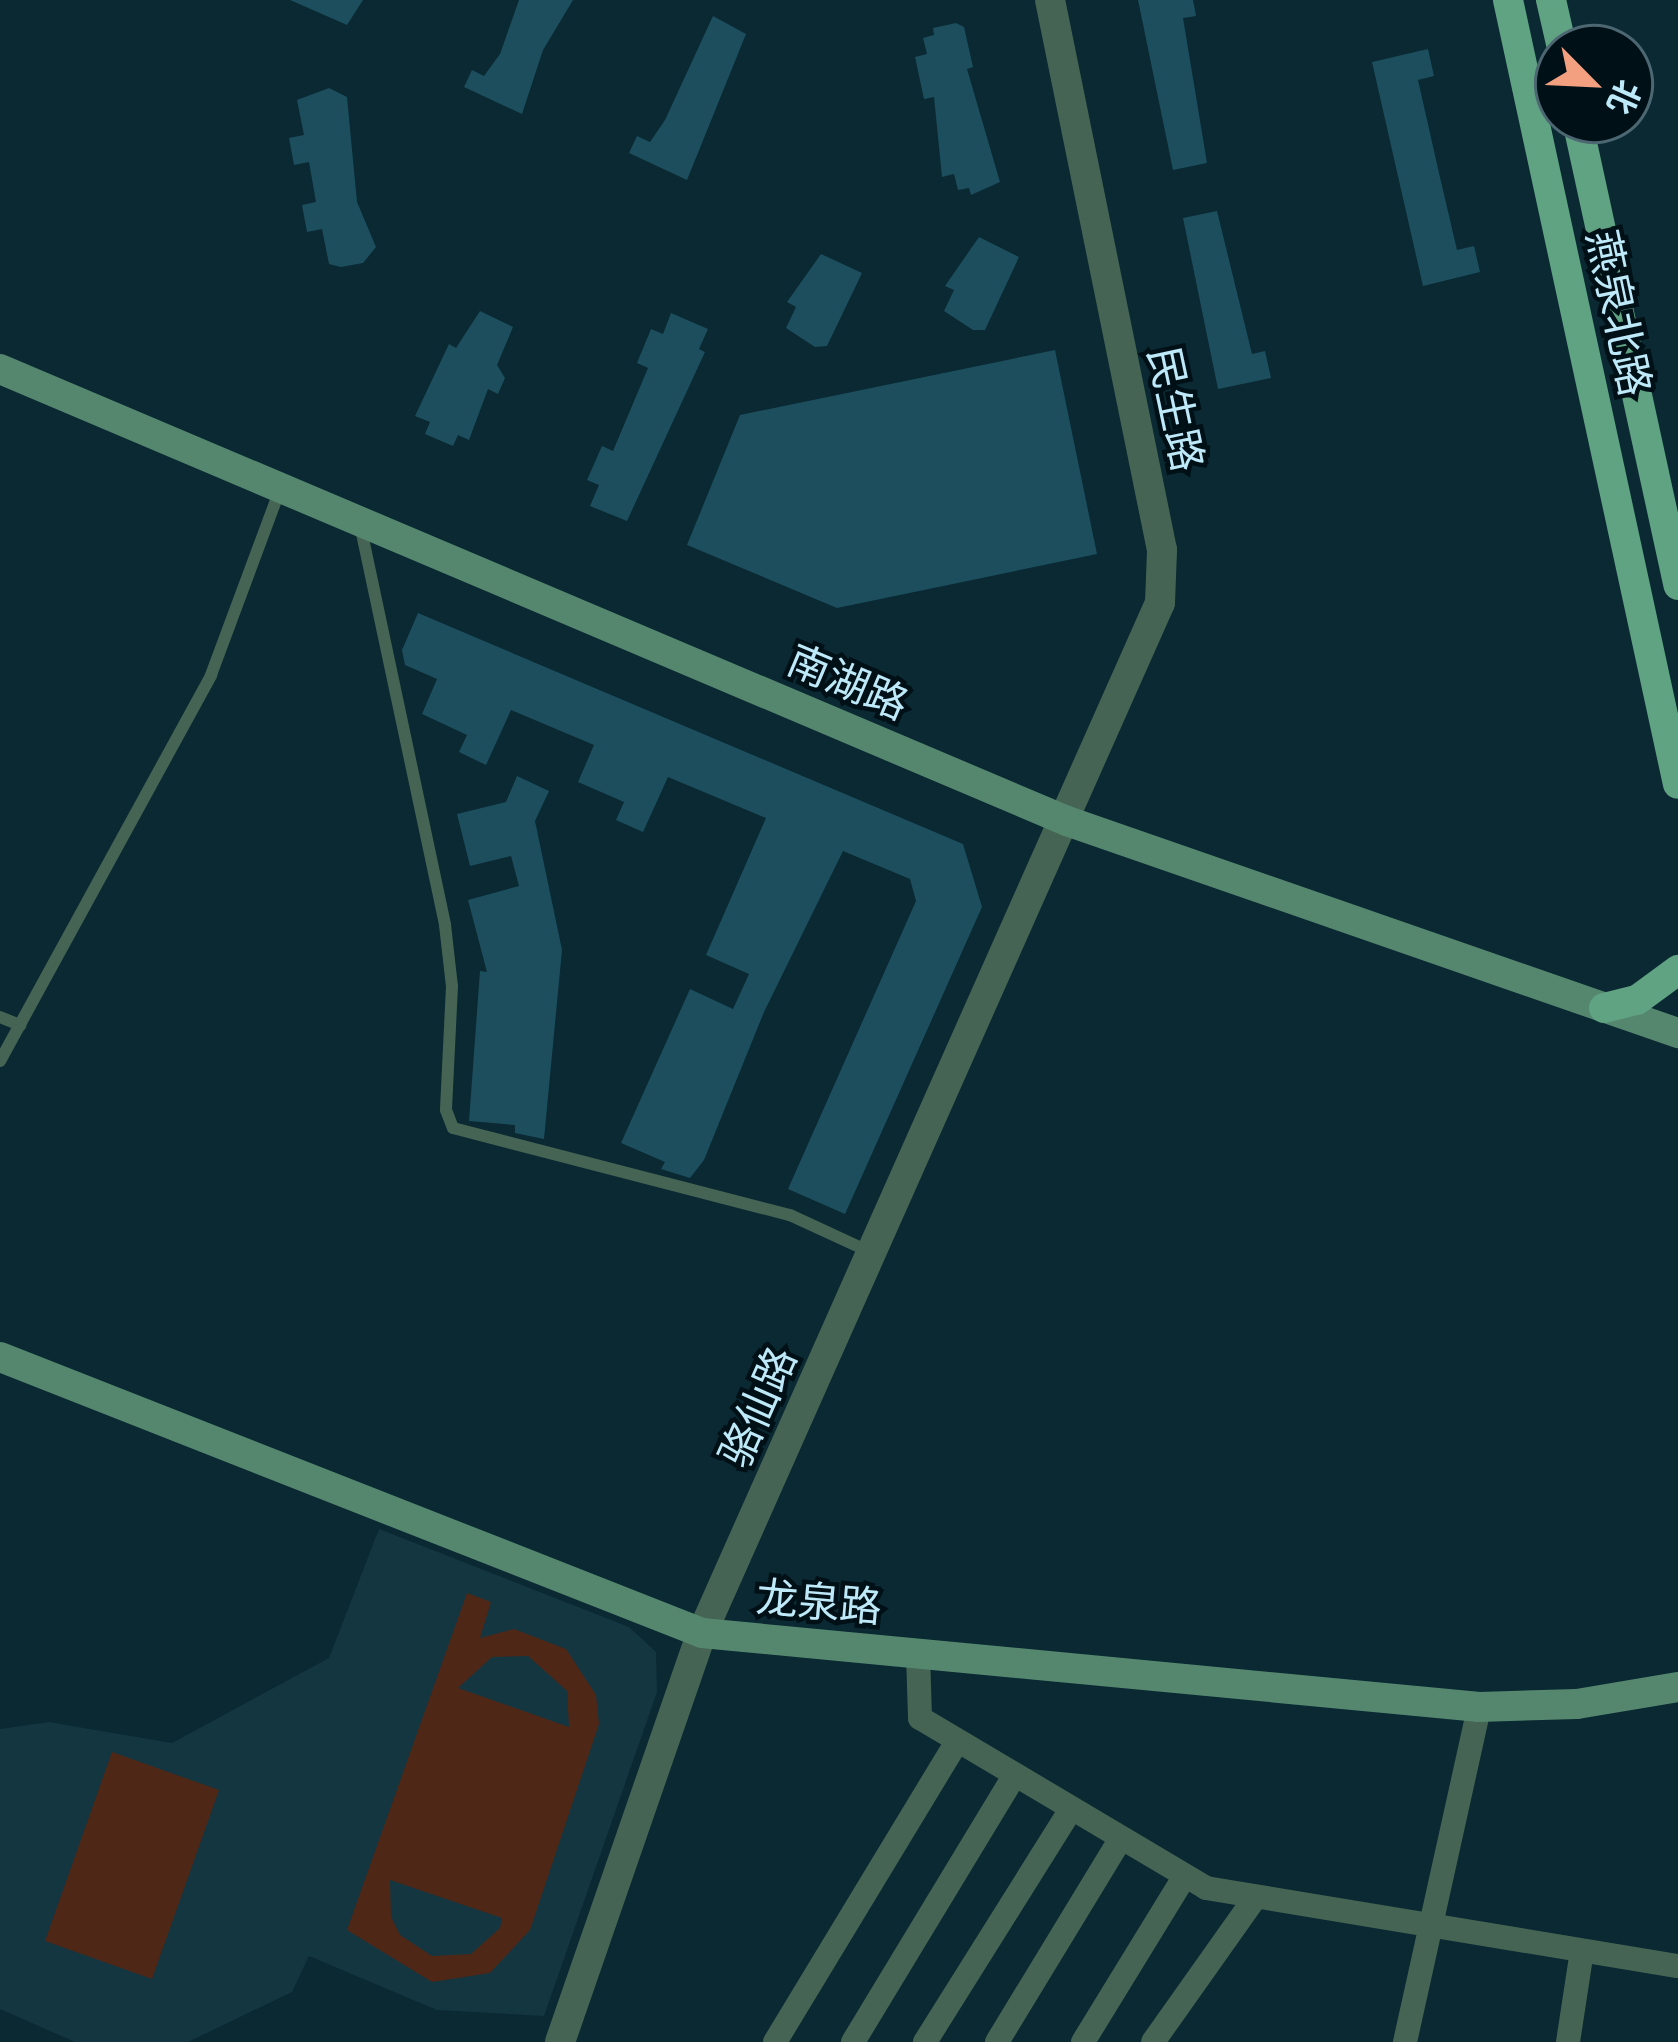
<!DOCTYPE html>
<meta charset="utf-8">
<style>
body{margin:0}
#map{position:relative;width:1678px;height:2042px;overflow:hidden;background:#0a2932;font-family:"PT Sans Narrow","Noto Sans SC",sans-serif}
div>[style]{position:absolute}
.built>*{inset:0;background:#133641}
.green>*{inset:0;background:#4f2717}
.building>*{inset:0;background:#1c4e5e}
.service>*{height:12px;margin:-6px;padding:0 6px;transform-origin:6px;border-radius:6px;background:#456454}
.minor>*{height:24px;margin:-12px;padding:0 12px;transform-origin:12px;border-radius:12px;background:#456454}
.tertiary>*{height:30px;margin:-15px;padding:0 15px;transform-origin:15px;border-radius:15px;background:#456454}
.secondary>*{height:30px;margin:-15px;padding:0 15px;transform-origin:15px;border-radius:15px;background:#55876f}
.primary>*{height:30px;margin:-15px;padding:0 15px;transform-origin:15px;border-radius:15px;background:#60a383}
span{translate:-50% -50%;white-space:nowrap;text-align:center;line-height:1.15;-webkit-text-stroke:9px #001017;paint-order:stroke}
.street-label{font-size:42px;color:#bee9f9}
.north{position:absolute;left:1534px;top:24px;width:120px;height:120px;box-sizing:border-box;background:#001017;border:3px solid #4c6771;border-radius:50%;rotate:114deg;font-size:33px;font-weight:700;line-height:48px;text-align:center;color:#bee9f9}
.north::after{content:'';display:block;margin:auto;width:42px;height:54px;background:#f2a080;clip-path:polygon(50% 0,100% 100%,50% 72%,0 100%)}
</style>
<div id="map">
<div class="built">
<i style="clip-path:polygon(379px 1529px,629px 1627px,656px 1652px,657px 1692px,544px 2016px,437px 2010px,309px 1956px,292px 1992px,188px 2042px,75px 2042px,0 2009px,0 1729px,49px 1722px,172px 1743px,329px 1658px)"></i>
</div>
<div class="green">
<i style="clip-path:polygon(evenodd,467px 1593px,491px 1602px,480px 1638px,514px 1629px,566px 1649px,596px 1695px,599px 1724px,530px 1930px,490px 1973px,432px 1982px,347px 1930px,467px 1593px,528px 1656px,567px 1691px,569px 1727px,458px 1688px,492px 1657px,528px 1656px,467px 1593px,390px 1880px,502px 1918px,500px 1928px,471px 1954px,432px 1956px,400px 1935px,391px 1917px,390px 1880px)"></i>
<i style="clip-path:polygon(112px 1752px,219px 1790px,152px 1979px,45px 1941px)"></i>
</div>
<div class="building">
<i style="clip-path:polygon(290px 0,363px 0,347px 25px)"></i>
<i style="clip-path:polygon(519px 0,573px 0,543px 50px,522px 114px,464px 87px,472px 70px,484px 76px,500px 54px)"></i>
<i style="clip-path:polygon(1138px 0,1193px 0,1196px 16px,1183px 18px,1207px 163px,1173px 170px)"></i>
<i style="clip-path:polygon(713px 16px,746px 34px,687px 180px,629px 153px,637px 136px,650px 142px,665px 120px)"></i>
<i style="clip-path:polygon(956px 23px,964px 27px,973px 67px,967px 69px,1000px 182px,971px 195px,969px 188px,958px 190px,954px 174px,942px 177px,934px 97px,924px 99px,915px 57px,927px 54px,923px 38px,934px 35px,933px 28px)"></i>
<i style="clip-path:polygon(1428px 49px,1434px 76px,1418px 80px,1439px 173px,1457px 250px,1474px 246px,1480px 272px,1423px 286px,1372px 62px)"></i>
<i style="clip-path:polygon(329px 88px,347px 97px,357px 202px,376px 247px,363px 263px,341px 267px,329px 264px,322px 229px,307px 232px,302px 205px,316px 202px,309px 162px,294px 165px,289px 138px,304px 135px,297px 100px)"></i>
<i style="clip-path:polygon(1217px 211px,1252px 354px,1265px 351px,1271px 378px,1218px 389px,1183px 218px)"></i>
<i style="clip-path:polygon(979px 237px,1019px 257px,985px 330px,973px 330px,944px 311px,954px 290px,945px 286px)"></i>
<i style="clip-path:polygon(821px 254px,862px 273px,827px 346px,815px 347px,786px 328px,796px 307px,787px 302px)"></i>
<i style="clip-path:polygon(480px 311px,513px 327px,497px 365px,505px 378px,498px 394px,488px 389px,469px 440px,458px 435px,453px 446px,425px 434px,430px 422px,415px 416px,449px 344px,456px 348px)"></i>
<i style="clip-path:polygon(671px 313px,708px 329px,699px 349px,705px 352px,627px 521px,590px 506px,599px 485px,587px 480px,602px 446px,613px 451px,648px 368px,637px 363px,651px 329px,663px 334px)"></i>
<i style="clip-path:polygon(1055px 350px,1097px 554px,837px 608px,687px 545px,740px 415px)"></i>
<i style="clip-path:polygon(418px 613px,963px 844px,982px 907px,845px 1214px,788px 1189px,916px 901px,910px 879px,843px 851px,764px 1012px,704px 1160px,690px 1178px,661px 1169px,665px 1162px,621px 1143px,690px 989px,733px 1009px,749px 974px,706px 955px,766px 818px,668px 777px,643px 832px,616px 820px,624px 802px,578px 782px,594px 745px,511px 710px,486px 765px,459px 752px,467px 735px,422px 714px,437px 679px,405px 665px,402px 650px)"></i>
<i style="clip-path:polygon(517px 776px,549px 791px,535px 821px,562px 950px,544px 1139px,515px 1133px,515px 1125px,469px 1121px,480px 971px,487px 972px,468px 900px,519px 886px,511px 856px,470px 866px,457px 814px,506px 802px)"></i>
</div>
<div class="service">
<i style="left:361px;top:529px;width:405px;rotate:78deg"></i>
<i style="left:445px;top:925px;width:61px;rotate:83.5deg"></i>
<i style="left:452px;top:986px;width:124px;rotate:92.8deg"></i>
<i style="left:446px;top:1110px;width:19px;rotate:69deg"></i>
<i style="left:453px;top:1128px;width:348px;rotate:14.5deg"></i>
<i style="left:790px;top:1215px;width:88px;rotate:24.8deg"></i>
<i style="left:0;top:1017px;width:22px;rotate:22deg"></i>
<i style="left:0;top:1061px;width:440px;rotate:-61.3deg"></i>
<i style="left:211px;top:675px;width:198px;rotate:-69.6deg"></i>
</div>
<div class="minor">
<i style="left:918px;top:1654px;width:64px;rotate:88.2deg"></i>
<i style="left:920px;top:1718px;width:333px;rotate:30.7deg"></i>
<i style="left:1206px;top:1888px;width:478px;rotate:9.4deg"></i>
<i style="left:775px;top:2042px;width:352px;rotate:-58.8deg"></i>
<i style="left:853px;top:2042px;width:311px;rotate:-58.8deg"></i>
<i style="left:925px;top:2042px;width:273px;rotate:-57.9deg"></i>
<i style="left:997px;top:2042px;width:235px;rotate:-58.7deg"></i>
<i style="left:1083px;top:2042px;width:191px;rotate:-58.5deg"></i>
<i style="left:1153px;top:2042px;width:171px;rotate:-54.7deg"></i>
<i style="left:1405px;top:2042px;width:343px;rotate:-77.5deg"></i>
<i style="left:1568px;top:2042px;width:92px;rotate:-81.3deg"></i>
</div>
<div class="tertiary">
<i style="left:560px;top:2042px;width:433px;rotate:-70.9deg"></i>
<i style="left:702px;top:1633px;width:1127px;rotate:-66.03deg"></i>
<i style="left:1160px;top:603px;width:53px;rotate:-87.8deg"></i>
<i style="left:1162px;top:550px;width:561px;rotate:-101.51deg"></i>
</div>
<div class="secondary">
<i style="left:0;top:369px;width:1159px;rotate:22.96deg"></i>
<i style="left:1067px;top:821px;width:647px;rotate:19.14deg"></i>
<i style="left:0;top:1357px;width:754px;rotate:21.46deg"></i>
<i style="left:702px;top:1633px;width:781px;rotate:5.44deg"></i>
<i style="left:1479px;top:1707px;width:98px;rotate:-1.8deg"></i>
<i style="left:1577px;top:1704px;width:102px;rotate:-9.6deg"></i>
</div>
<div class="primary">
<i style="left:1508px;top:0;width:802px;rotate:77.77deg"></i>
<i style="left:1551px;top:0;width:49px;rotate:77.1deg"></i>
<i style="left:1577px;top:120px;width:476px;rotate:77.7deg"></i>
<i style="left:1604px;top:1008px;width:34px;rotate:-14deg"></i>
<i style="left:1637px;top:1000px;width:51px;rotate:-36.2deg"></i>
</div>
<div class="street-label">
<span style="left:1619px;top:313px;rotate:78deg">燕泉北路</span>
<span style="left:1176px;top:409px;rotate:78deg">民生路</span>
<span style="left:848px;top:682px;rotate:23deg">南湖路</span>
<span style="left:758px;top:1407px;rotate:-66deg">骆仙路</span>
<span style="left:819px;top:1602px;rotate:5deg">龙泉路</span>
</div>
<div class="north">北</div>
</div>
